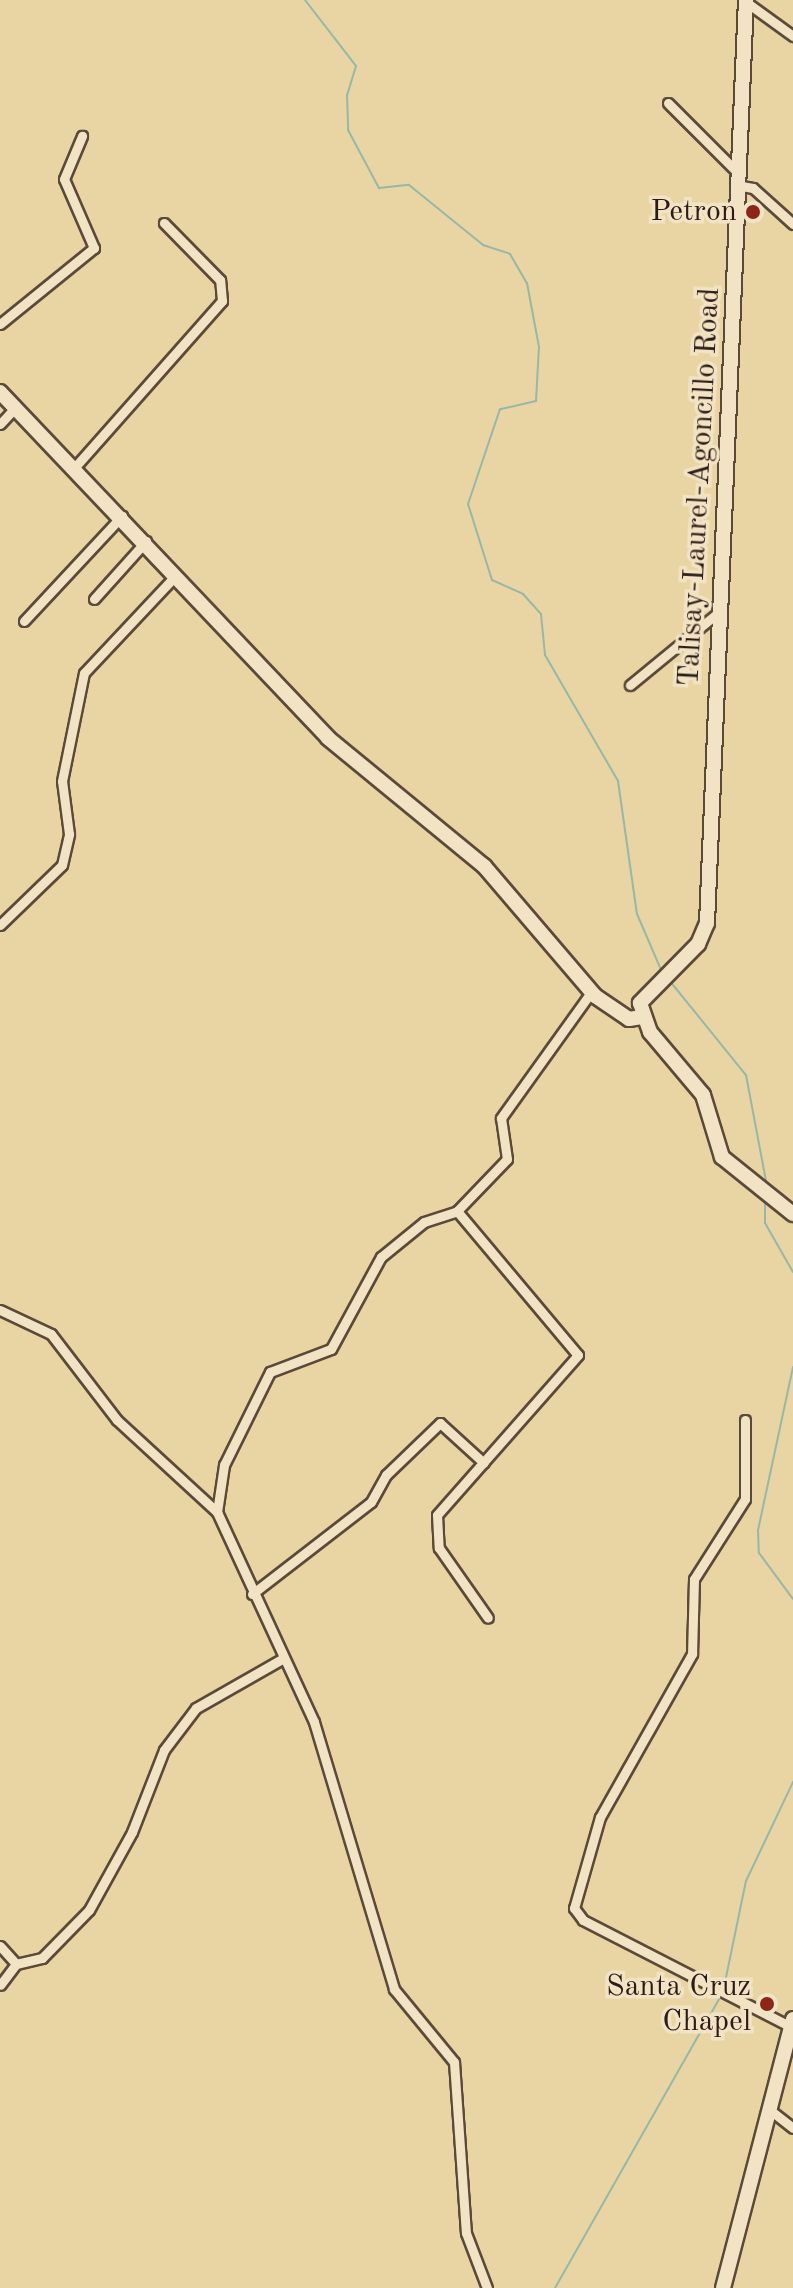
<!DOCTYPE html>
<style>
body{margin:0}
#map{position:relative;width:793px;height:2288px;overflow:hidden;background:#e9d4a3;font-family:"Old Standard TT",serif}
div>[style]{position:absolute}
.stream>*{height:2px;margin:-1px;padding:0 1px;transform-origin:1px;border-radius:1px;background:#97b8a7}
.roads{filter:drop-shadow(2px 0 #5b4a39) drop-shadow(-2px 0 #5b4a39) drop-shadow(0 2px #5b4a39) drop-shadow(0 -2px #5b4a39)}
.street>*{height:9px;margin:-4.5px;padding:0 4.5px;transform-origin:4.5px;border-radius:4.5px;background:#f1e3c3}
.secondary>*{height:14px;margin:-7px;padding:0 7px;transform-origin:7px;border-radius:7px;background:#f1e3c3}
.dots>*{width:22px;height:22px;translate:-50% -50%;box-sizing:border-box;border:4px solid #f1e3c3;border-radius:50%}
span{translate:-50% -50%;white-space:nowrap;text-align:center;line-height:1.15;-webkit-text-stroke:7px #f1e3c3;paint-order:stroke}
.poi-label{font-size:30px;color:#2c1c16}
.right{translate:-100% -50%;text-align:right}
.street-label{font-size:30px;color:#2c1c16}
</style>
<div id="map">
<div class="stream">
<i style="left:305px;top:0;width:83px;rotate:52.3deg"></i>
<i style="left:356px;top:66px;width:30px;rotate:107deg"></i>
<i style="left:347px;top:95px;width:35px;rotate:88deg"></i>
<i style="left:348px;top:130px;width:66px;rotate:61.9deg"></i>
<i style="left:379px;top:188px;width:30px;rotate:-6deg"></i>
<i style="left:409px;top:185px;width:95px;rotate:39deg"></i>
<i style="left:483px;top:245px;width:28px;rotate:18deg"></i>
<i style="left:510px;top:254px;width:34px;rotate:60deg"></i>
<i style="left:527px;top:283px;width:65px;rotate:79.4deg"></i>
<i style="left:539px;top:347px;width:54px;rotate:93.2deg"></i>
<i style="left:536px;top:401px;width:37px;rotate:167deg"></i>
<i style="left:500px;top:409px;width:100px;rotate:108.6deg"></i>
<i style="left:468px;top:504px;width:80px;rotate:72.5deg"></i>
<i style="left:492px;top:580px;width:34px;rotate:24deg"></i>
<i style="left:523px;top:594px;width:27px;rotate:48deg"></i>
<i style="left:541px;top:614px;width:41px;rotate:84.4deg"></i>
<i style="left:545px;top:655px;width:146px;rotate:59.9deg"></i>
<i style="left:618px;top:781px;width:134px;rotate:81.9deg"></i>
<i style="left:637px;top:914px;width:63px;rotate:66.7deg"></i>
<i style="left:669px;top:980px;width:122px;rotate:51deg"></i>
<i style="left:746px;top:1075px;width:108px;rotate:79.3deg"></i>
<i style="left:765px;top:1203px;width:20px;rotate:90deg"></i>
<i style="left:765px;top:1223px;width:56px;rotate:60.3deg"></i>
<i style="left:793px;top:1367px;width:167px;rotate:102.1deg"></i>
<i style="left:758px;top:1530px;width:23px;rotate:88deg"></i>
<i style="left:759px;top:1553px;width:57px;rotate:53.5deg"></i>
<i style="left:724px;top:1987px;width:108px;rotate:-78.3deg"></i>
<i style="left:746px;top:1881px;width:110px;rotate:-64.6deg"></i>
<i style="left:555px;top:2288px;width:335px;rotate:-60.4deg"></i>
</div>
<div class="roads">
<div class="street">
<i style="left:746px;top:2px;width:58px;rotate:35.9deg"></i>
<i style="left:668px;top:103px;width:96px;rotate:45deg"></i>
<i style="left:736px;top:185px;width:17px;rotate:10deg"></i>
<i style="left:753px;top:188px;width:54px;rotate:42deg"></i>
<i style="left:0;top:324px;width:121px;rotate:-39deg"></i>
<i style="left:94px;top:248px;width:75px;rotate:-113.5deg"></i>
<i style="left:64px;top:179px;width:47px;rotate:-67.3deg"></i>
<i style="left:0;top:424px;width:23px;rotate:-47deg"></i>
<i style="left:75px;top:467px;width:222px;rotate:-48.5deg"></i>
<i style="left:222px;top:301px;width:21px;rotate:-95deg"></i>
<i style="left:220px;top:280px;width:80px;rotate:-134.5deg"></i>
<i style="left:94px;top:599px;width:78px;rotate:-48.1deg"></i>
<i style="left:24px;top:621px;width:144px;rotate:-47deg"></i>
<i style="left:630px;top:685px;width:117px;rotate:-39.4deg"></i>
<i style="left:0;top:925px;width:86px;rotate:-44.1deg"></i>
<i style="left:62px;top:865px;width:32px;rotate:-77deg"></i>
<i style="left:69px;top:834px;width:53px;rotate:-97.5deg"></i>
<i style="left:62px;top:781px;width:110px;rotate:-78.5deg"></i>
<i style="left:84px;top:673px;width:134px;rotate:-46.8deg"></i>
<i style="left:457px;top:1211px;width:188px;rotate:50deg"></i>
<i style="left:578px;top:1355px;width:213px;rotate:131.4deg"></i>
<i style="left:437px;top:1515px;width:33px;rotate:87deg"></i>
<i style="left:439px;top:1548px;width:85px;rotate:55deg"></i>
<i style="left:0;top:1310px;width:56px;rotate:25.2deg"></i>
<i style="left:51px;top:1334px;width:108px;rotate:52.5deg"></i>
<i style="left:117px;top:1420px;width:136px;rotate:42.6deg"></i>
<i style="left:217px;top:1512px;width:231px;rotate:65.2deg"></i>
<i style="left:314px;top:1722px;width:279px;rotate:73.3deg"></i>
<i style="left:394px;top:1989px;width:94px;rotate:50.6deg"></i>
<i style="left:454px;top:2062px;width:171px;rotate:86deg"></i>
<i style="left:466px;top:2233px;width:59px;rotate:69.1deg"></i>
<i style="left:745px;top:1420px;width:79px;rotate:90deg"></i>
<i style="left:745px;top:1499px;width:95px;rotate:122.5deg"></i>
<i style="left:694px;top:1579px;width:75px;rotate:91.5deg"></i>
<i style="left:692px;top:1654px;width:187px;rotate:119.4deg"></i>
<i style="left:600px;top:1817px;width:95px;rotate:105.9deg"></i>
<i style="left:574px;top:1908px;width:15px;rotate:53deg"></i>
<i style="left:583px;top:1920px;width:234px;rotate:27.2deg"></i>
<i style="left:217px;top:1512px;width:48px;rotate:-81.5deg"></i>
<i style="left:224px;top:1465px;width:104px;rotate:-63.7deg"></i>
<i style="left:270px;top:1372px;width:65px;rotate:-20.7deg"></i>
<i style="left:331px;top:1349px;width:105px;rotate:-61.5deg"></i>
<i style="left:381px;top:1257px;width:55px;rotate:-39.1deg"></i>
<i style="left:424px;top:1222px;width:35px;rotate:-18deg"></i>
<i style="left:457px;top:1211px;width:72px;rotate:-46.1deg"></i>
<i style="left:507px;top:1159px;width:41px;rotate:-98.3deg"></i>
<i style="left:501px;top:1118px;width:156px;rotate:-54.4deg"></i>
<i style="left:252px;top:1594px;width:150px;rotate:-37.7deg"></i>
<i style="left:371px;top:1502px;width:31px;rotate:-61deg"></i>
<i style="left:386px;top:1475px;width:75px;rotate:-43.9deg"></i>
<i style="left:440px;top:1423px;width:59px;rotate:42.3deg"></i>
<i style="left:0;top:1946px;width:24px;rotate:48deg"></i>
<i style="left:16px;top:1964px;width:26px;rotate:127deg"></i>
<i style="left:16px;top:1964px;width:27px;rotate:-13deg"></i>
<i style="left:42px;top:1958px;width:67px;rotate:-45.6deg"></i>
<i style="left:89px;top:1910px;width:89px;rotate:-61.1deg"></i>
<i style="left:132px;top:1832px;width:88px;rotate:-68.7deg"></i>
<i style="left:164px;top:1750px;width:53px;rotate:-52.7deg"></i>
<i style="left:196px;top:1708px;width:99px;rotate:-29.7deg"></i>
<i style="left:770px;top:2110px;width:29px;rotate:38deg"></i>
</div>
<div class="secondary">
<i style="left:746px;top:0;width:924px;rotate:92.42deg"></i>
<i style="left:707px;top:923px;width:23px;rotate:113deg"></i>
<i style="left:698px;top:944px;width:83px;rotate:134.5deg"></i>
<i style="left:640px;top:1003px;width:31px;rotate:71deg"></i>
<i style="left:650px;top:1032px;width:82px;rotate:49.9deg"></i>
<i style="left:703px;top:1095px;width:65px;rotate:73deg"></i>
<i style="left:722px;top:1157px;width:91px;rotate:38.8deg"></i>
<i style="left:0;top:392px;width:477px;rotate:46.5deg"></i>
<i style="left:328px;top:738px;width:202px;rotate:39.4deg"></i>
<i style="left:484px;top:866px;width:171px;rotate:49.5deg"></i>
<i style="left:595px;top:996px;width:41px;rotate:34.1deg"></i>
<i style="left:629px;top:1019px;width:13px;rotate:-9deg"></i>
<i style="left:723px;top:2288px;width:278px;rotate:-75.4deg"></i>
</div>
</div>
<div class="dots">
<i style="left:753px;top:212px;background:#8f2418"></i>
<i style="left:767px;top:2004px;background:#8f2418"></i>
</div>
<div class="poi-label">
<span class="right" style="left:737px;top:212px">Petron</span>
<span class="right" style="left:751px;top:2004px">Santa Cruz<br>Chapel</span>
</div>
<div class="street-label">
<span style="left:700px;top:487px;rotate:-87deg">Talisay-Laurel-Agoncillo Road</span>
</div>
</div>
